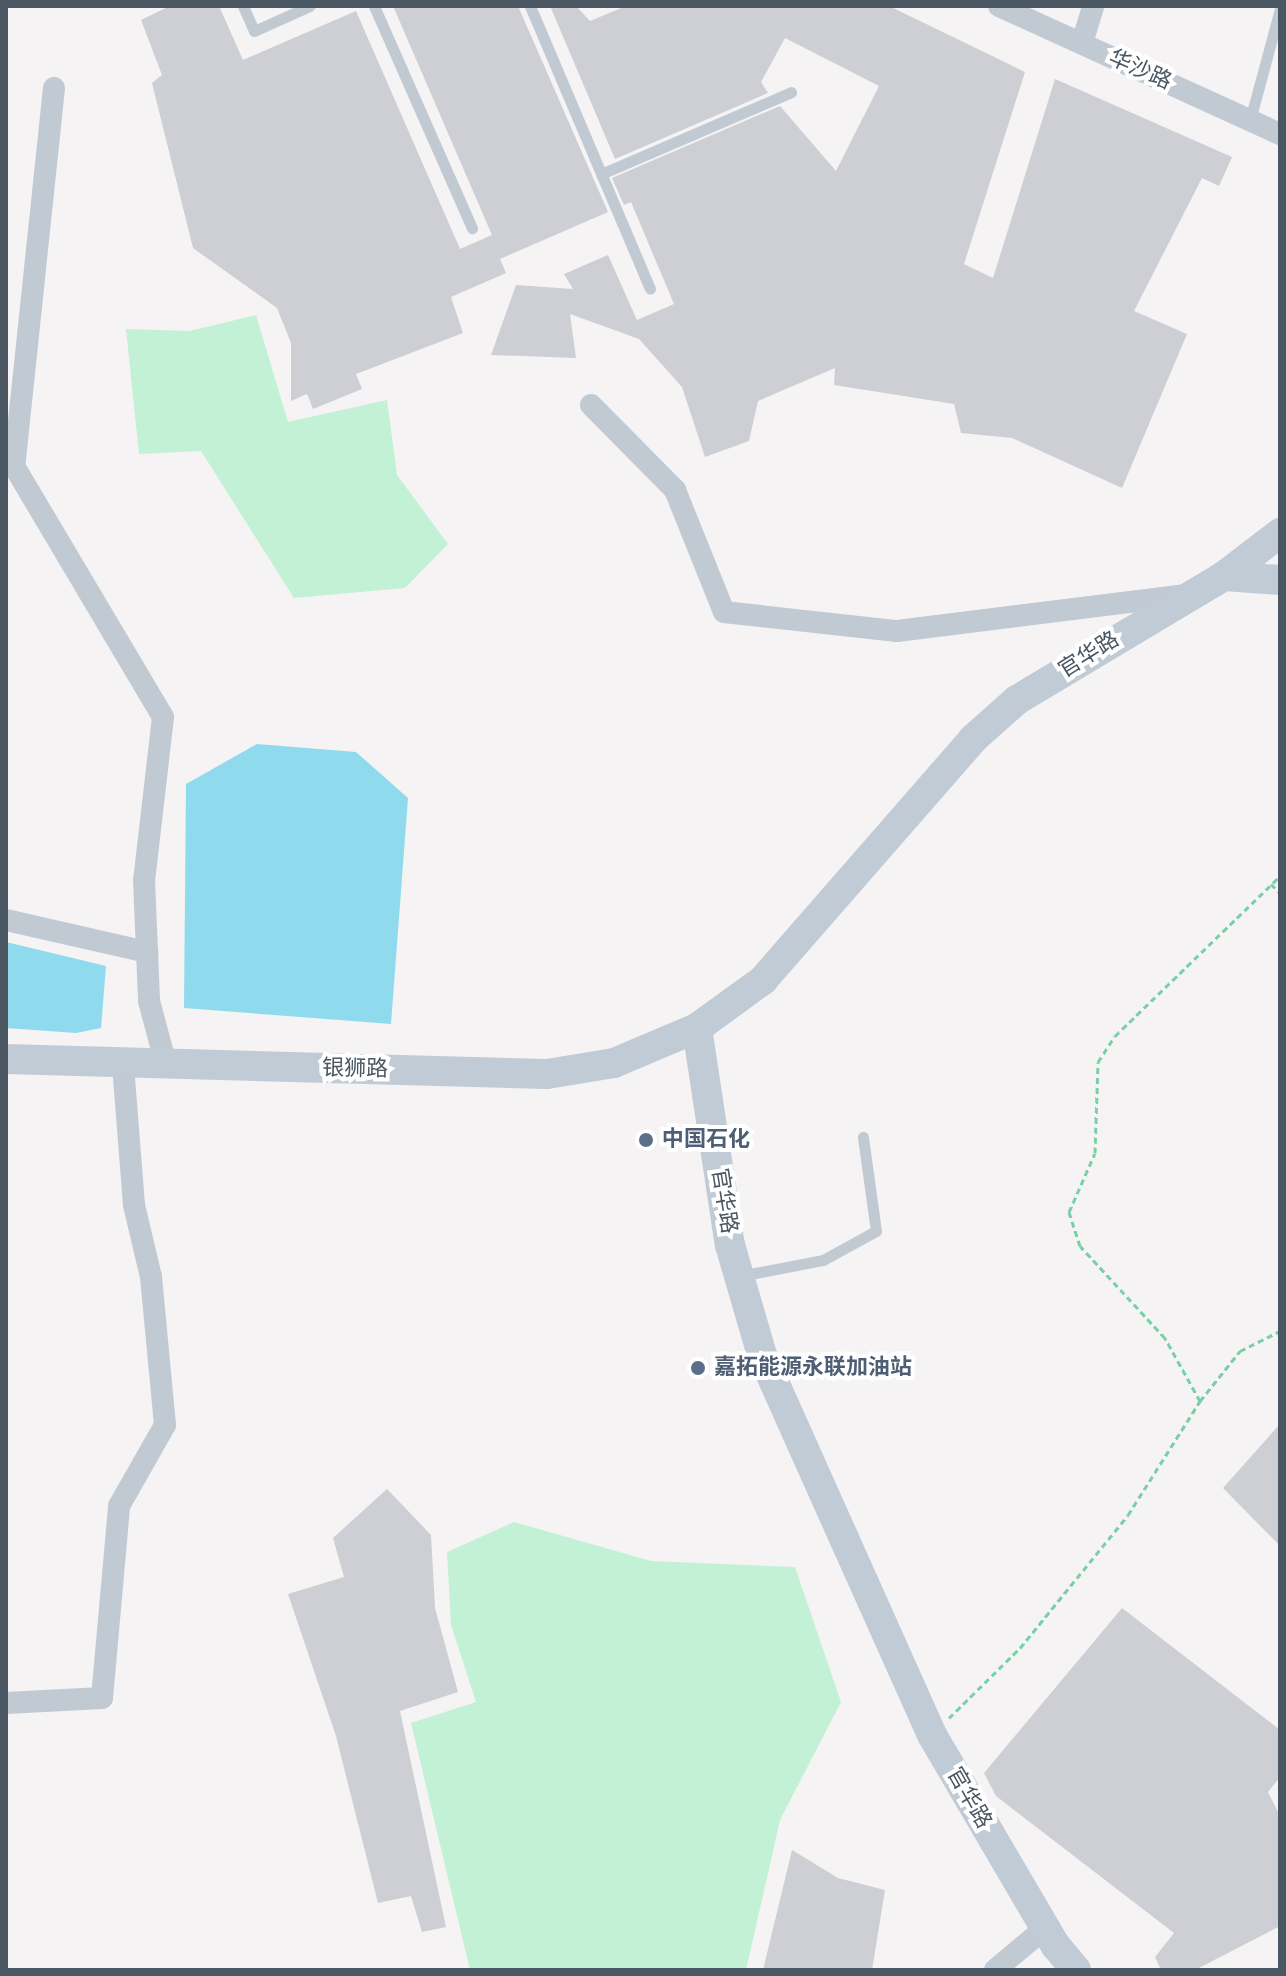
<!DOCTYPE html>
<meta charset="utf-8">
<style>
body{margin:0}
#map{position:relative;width:1286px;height:1976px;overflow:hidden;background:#f5f3f3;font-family:"Varela Round","Noto Sans SC",sans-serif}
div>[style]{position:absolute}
.green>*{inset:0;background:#c3f1d5}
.water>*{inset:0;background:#90daee}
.building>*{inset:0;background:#cdcfd5}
.path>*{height:3px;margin-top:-1.5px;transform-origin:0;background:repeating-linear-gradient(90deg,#7ad0a6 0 6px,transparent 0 10px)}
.lane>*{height:11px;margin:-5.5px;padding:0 5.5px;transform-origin:5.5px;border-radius:5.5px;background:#c1cad2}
.street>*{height:22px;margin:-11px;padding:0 11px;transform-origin:11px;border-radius:11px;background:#c1cad2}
.secondary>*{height:30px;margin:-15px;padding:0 15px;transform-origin:15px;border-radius:15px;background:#c1cbd6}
.dots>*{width:22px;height:22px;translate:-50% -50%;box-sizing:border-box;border:4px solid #fff;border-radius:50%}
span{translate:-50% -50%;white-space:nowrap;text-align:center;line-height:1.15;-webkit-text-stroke:8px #fff;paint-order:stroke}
.street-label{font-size:22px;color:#4a5661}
.service-label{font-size:22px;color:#4e5e75;font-weight:700}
.left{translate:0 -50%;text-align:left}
.frame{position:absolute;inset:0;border:8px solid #4a5661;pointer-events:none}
</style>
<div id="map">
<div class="green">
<i style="clip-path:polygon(256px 315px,288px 422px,387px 400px,397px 475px,448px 544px,405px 588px,294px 598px,201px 451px,139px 454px,126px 329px,190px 331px)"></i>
<i style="clip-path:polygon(514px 1522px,651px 1561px,795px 1567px,841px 1702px,780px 1820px,746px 1970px,470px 1970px,411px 1723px,476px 1702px,451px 1625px,447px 1552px)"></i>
</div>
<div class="water">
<i style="clip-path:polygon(257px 744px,356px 752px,408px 798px,391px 1024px,184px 1008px,186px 784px)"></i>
<i style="clip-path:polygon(6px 942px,106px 966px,101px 1028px,76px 1033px,6px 1028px)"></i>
</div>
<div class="building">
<i style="clip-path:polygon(170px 6px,219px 6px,243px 60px,356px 11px,460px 249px,492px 235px,393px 6px,518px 6px,608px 212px,500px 259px,506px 273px,451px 297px,463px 333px,356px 374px,362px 389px,313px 409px,307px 394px,291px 401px,291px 343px,277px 308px,193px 248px,152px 83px,162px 75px,141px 20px)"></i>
<i style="clip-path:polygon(550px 6px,576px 6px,590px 21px,626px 6px,889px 6px,1025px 72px,964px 264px,993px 278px,1055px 79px,1232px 157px,1219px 186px,1202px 178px,1134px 311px,1187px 334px,1122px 488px,1012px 438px,961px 433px,954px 404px,834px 385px,835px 368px,758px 401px,749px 441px,705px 457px,682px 387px,639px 339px,570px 314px,576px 358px,491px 355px,516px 285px,573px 289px,564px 274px,608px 255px,637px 320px,674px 304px,631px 202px,624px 205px,612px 178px,780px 106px,836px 171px,879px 86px,785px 38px,761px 82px,768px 93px,615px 159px)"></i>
<i style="clip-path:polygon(1280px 1424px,1280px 1546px,1223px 1488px)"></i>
<i style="clip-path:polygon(387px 1489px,431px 1535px,435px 1608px,458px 1692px,400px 1711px,446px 1927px,422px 1932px,411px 1896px,378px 1903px,336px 1736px,288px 1594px,344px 1577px,333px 1538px)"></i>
<i style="clip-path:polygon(1122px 1608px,1280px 1730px,1280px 1777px,1268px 1792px,1280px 1816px,1280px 1926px,1195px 1970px,1161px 1970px,1155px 1957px,1174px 1933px,996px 1796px,984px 1773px)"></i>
<i style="clip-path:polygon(792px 1850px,838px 1878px,885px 1890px,872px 1970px,763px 1970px)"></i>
</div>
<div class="path">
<i style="left:1271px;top:884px;width:13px;rotate:45deg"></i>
<i style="left:1200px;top:1401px;width:72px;rotate:-119.1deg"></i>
<i style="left:1165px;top:1338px;width:125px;rotate:-132.7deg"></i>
<i style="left:1080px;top:1246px;width:36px;rotate:-108deg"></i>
<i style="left:1069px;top:1212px;width:64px;rotate:-66.2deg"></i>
<i style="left:1095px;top:1153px;width:91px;rotate:-88.1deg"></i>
<i style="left:1098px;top:1062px;width:31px;rotate:-57deg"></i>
<i style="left:1115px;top:1036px;width:230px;rotate:-44.1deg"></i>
<i style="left:949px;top:1718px;width:100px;rotate:-44.6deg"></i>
<i style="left:1020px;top:1648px;width:171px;rotate:-50.9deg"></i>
<i style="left:1128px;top:1515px;width:135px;rotate:-57.7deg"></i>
<i style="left:1200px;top:1401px;width:64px;rotate:-51.3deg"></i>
<i style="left:1240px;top:1351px;width:45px;rotate:-26.6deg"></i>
</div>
<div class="lane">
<i style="left:243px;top:6px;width:27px;rotate:66deg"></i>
<i style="left:254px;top:31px;width:61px;rotate:-24.1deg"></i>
<i style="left:374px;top:6px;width:243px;rotate:66.2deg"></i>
<i style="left:530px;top:6px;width:307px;rotate:67deg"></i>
<i style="left:1250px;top:120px;width:115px;rotate:-74.9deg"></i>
<i style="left:601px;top:174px;width:207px;rotate:-23.3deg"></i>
<i style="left:740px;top:1276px;width:85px;rotate:-10.9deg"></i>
<i style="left:823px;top:1260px;width:60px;rotate:-28.7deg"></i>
<i style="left:876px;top:1231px;width:95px;rotate:-97.9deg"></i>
</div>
<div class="street">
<i style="left:999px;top:6px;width:309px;rotate:24.5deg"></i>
<i style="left:1082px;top:43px;width:39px;rotate:-73deg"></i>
<i style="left:54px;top:88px;width:380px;rotate:96deg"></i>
<i style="left:14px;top:466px;width:292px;rotate:59.3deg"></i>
<i style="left:163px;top:717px;width:164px;rotate:96.6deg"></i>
<i style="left:144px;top:880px;width:121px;rotate:87.6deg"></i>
<i style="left:149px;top:1001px;width:66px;rotate:75.1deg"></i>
<i style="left:591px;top:405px;width:120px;rotate:45.3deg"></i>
<i style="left:675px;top:490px;width:131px;rotate:68.1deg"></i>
<i style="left:724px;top:612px;width:174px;rotate:6.3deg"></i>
<i style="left:897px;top:631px;width:292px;rotate:-7.1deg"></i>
<i style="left:6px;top:920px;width:145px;rotate:12.8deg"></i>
<i style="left:6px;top:1703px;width:96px;rotate:-3deg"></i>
<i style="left:102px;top:1698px;width:193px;rotate:-84.9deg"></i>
<i style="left:119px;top:1506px;width:93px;rotate:-60.4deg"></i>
<i style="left:165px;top:1425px;width:149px;rotate:-95.4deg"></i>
<i style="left:151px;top:1277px;width:74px;rotate:-103.3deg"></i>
<i style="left:134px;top:1205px;width:141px;rotate:-94.5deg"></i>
<i style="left:995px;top:1970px;width:65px;rotate:-40deg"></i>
</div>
<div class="secondary">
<i style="left:1224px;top:576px;width:56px;rotate:4.1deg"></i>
<i style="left:697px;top:1028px;width:219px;rotate:81.4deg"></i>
<i style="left:730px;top:1245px;width:115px;rotate:73.8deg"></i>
<i style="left:762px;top:1355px;width:416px;rotate:65.9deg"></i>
<i style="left:932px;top:1735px;width:245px;rotate:59.6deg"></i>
<i style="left:1056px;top:1946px;width:31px;rotate:50deg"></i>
<i style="left:6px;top:1059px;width:541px;rotate:1.59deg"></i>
<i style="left:547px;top:1074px;width:68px;rotate:-9.3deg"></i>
<i style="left:614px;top:1063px;width:90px;rotate:-22.9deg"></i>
<i style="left:697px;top:1028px;width:82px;rotate:-36deg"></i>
<i style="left:763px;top:980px;width:320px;rotate:-48.9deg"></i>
<i style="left:973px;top:739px;width:59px;rotate:-41.6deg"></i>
<i style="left:1017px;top:700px;width:241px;rotate:-30.9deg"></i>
<i style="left:1224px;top:576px;width:71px;rotate:-37.5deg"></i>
</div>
<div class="dots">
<i style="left:646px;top:1140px;background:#5c6f8a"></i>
<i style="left:698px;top:1368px;background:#5c6f8a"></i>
</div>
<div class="street-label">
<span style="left:1140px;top:70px;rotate:24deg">华沙路</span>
<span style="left:1089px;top:655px;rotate:-32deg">官华路</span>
<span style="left:355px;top:1069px;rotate:1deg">银狮路</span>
<span style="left:724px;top:1201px;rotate:81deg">官华路</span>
<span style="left:969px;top:1798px;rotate:60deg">官华路</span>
</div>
<div class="service-label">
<span class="left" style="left:662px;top:1140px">中国石化</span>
<span class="left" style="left:714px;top:1368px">嘉拓能源永联加油站</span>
</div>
<div class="frame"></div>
</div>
